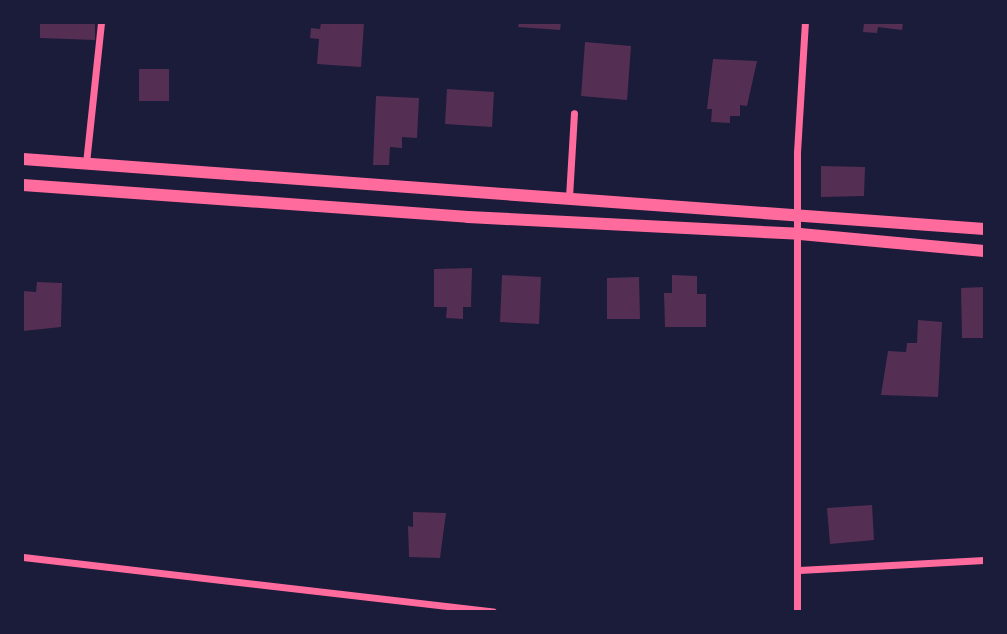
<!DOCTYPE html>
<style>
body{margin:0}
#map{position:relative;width:1007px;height:634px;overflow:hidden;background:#1b1b3a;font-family:"PT Sans Narrow",sans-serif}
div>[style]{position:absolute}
.building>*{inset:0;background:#542f53}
.minor>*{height:7px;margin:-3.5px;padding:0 3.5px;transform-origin:3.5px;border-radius:3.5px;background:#ff6b9d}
.tertiary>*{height:12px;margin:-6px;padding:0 6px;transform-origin:6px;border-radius:6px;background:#ff6b9d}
span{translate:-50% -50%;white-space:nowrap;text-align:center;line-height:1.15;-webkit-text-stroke:5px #1b1b3a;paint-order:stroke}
.frame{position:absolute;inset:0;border:24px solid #1b1b3a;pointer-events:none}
</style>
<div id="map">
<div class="building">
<i style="clip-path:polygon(40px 23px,95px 23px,95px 40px,40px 38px)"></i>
<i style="clip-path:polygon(321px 23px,364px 23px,361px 67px,317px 64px,319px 39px,310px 38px,311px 28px,320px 29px)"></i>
<i style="clip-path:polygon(519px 23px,561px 23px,560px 30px,518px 27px)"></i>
<i style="clip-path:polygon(864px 23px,903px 23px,902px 30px,878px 27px,877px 33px,863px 32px)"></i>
<i style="clip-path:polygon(585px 42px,631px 46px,627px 100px,581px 96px)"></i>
<i style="clip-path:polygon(713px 59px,757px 61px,747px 106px,740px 105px,740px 116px,730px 116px,730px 123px,711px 122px,712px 109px,707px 109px)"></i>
<i style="clip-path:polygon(139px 69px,169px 69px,169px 101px,139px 101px)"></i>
<i style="clip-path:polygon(447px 89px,494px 92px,492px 127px,445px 124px)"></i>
<i style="clip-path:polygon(376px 96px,419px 98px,417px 138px,402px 137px,402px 148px,390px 147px,389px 165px,373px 165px)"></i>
<i style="clip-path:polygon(821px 166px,865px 167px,864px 196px,821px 197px)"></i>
<i style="clip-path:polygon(472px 268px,471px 307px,463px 307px,463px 319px,446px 318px,447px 307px,434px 307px,434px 269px)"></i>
<i style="clip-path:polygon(502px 275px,541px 277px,539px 324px,500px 322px)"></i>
<i style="clip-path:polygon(672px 275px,697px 276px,697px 294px,706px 294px,706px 327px,665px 327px,664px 293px,672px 293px)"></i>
<i style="clip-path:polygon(639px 277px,640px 319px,607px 319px,607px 278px)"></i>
<i style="clip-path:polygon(37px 282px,62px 283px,61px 327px,23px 331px,23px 291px,36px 292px)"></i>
<i style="clip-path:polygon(984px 287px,984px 338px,962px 338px,961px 288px)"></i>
<i style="clip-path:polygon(918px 320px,942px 322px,938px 397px,881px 395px,888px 351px,906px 352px,907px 343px,917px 343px)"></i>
<i style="clip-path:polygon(872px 505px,874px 540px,830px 544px,827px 508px)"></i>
<i style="clip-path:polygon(413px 512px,446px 513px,440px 558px,409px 557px,408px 526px,413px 527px)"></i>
</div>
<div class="minor">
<i style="left:86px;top:163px;width:141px;rotate:-83.9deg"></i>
<i style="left:569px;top:197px;width:84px;rotate:-86.6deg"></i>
<i style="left:23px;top:557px;width:473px;rotate:6.6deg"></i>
<i style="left:799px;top:570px;width:185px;rotate:-3.1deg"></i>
<i style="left:797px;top:611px;width:459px;rotate:-90deg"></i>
<i style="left:797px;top:152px;width:129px;rotate:-86.5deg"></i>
</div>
<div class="tertiary">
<i style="left:23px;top:159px;width:964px;rotate:4.17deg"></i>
<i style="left:23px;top:185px;width:446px;rotate:4.1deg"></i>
<i style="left:468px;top:217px;width:332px;rotate:2.9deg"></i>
<i style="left:800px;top:234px;width:185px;rotate:5.3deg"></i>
</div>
<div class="frame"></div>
</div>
